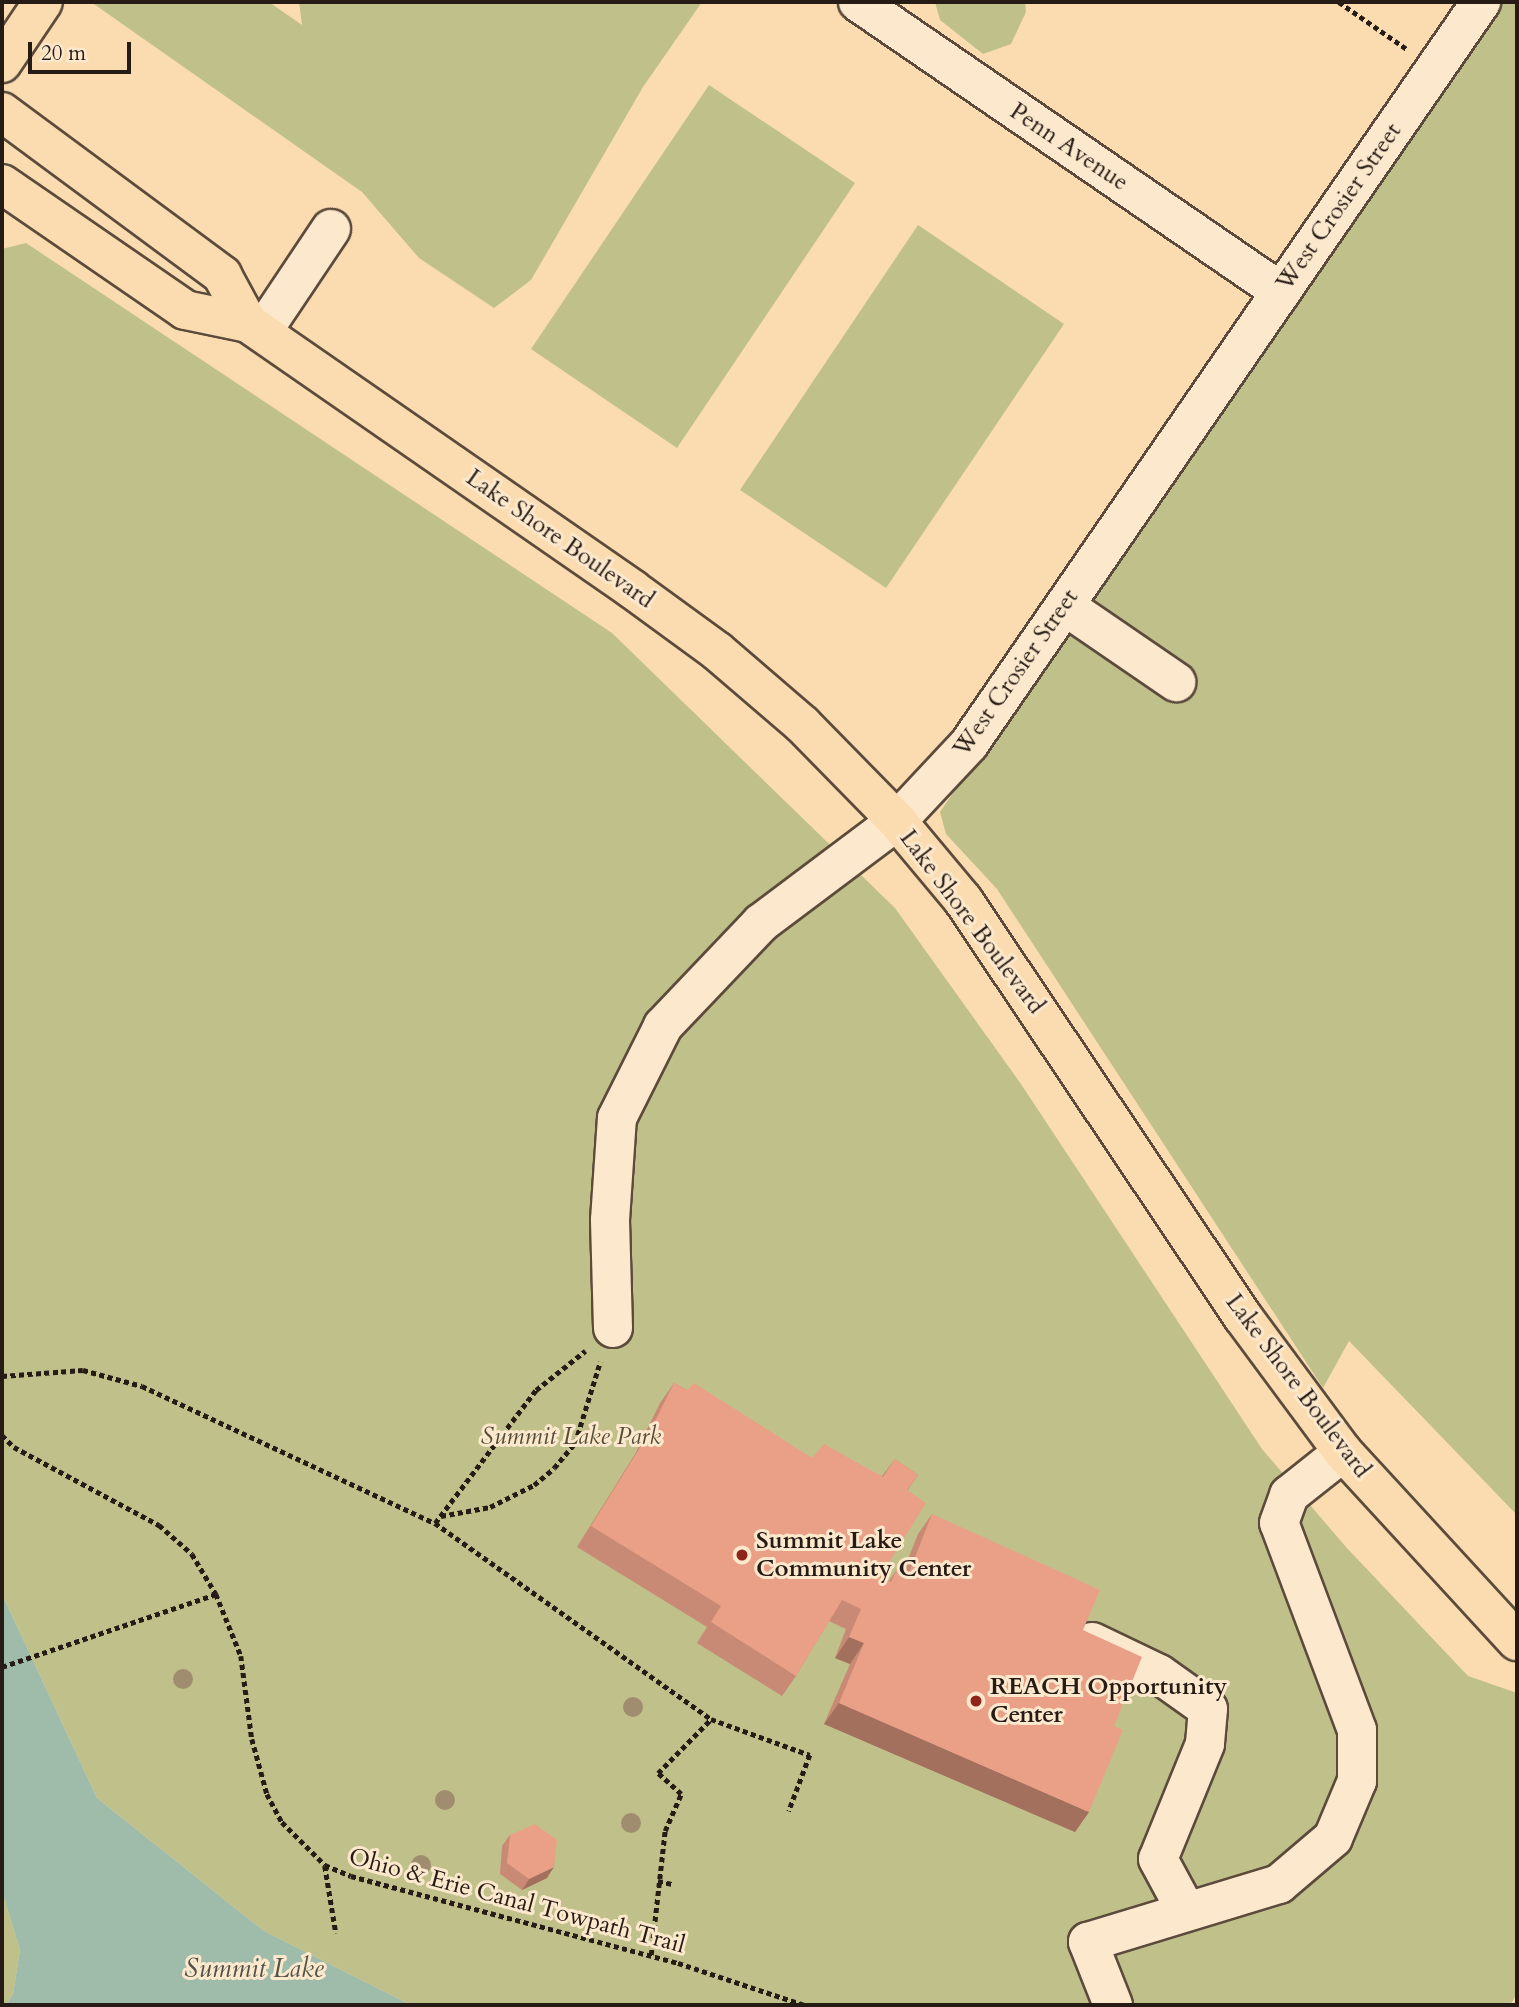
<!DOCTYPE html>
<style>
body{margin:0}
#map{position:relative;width:1519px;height:2007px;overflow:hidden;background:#fbdcb0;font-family:Cardo,serif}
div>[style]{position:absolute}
.green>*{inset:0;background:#c0c08a}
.water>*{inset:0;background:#9fbcaa}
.path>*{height:4.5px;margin-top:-2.25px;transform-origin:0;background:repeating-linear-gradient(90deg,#271b16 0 5px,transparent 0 8.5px)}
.roads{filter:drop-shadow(2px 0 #5c4b3c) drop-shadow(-2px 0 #5c4b3c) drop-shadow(0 2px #5c4b3c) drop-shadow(0 -2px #5c4b3c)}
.minor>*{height:38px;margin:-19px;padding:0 19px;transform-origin:19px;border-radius:19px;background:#fce8cc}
.major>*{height:38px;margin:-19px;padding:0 19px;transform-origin:19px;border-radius:19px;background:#fbdcb0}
.trees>*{width:20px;height:20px;margin:-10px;border-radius:50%;background:#a08d6f}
.wall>*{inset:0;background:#c88a74}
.shaded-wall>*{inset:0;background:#a3705e}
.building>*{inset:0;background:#e9a087}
.dots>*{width:19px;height:19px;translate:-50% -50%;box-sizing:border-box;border:4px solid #fce8cc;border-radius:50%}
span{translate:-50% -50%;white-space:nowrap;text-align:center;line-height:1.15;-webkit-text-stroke:6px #fce8cc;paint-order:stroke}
.street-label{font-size:24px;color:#271b16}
.park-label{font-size:24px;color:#554d39;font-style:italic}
.poi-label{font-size:24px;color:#271b16;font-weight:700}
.left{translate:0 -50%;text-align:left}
.water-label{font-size:26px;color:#51534a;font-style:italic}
.frame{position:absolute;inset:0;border:4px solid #271b16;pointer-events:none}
.scale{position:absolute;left:28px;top:42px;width:103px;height:32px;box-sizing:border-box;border:4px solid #271b16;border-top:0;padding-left:9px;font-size:21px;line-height:24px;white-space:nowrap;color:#271b16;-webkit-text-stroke:5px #fce8cc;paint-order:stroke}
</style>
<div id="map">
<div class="green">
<i style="clip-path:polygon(91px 2px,269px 2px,302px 25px,299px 2px,702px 2px,643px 87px,531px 280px,494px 308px,419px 258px,362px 192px)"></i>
<i style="clip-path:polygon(935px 2px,1025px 2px,1026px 12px,1011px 44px,983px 54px,940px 20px)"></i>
<i style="clip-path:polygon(1500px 2px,1517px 2px,1517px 1515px,1349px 1341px,1323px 1388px,997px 889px,946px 834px,940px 812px)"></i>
<i style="clip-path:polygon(709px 85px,855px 183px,677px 448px,531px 349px)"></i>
<i style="clip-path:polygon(918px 225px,1064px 324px,886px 588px,740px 490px)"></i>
<i style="clip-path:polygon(26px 243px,612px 633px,895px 908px,1021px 1084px,1262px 1449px,1346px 1547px,1468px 1676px,1517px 1693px,1517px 1994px,1510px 2005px,411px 2005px,264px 1931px,97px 1798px,2px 1594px,2px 249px)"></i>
<i style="clip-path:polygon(2px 1892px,20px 1950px,13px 1994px,6px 2005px,2px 2005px)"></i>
</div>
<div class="water">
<i style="clip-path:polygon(2px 1594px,97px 1798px,264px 1931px,411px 2005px,6px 2005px,13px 1994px,20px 1950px,2px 1892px)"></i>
</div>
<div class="path">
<i style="left:1339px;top:2px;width:83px;rotate:34.7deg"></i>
<i style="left:2px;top:1376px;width:81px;rotate:-4.2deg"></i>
<i style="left:83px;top:1370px;width:61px;rotate:15.2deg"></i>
<i style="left:142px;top:1386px;width:323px;rotate:25.1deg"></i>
<i style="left:435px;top:1523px;width:339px;rotate:35.4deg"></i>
<i style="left:711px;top:1719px;width:105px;rotate:20deg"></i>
<i style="left:810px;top:1755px;width:60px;rotate:110.6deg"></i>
<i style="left:2px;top:1435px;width:17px;rotate:45deg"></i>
<i style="left:14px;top:1447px;width:165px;rotate:28.3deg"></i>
<i style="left:159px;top:1525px;width:44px;rotate:41.3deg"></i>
<i style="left:192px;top:1554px;width:47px;rotate:59deg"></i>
<i style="left:216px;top:1594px;width:67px;rotate:68deg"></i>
<i style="left:241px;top:1656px;width:84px;rotate:82.5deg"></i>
<i style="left:252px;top:1739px;width:57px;rotate:74.7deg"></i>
<i style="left:267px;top:1794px;width:32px;rotate:62deg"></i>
<i style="left:282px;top:1822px;width:61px;rotate:45deg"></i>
<i style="left:325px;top:1865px;width:28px;rotate:23deg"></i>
<i style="left:351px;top:1876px;width:338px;rotate:14.9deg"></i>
<i style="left:678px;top:1963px;width:133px;rotate:18.4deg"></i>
<i style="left:441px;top:1516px;width:50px;rotate:-10.4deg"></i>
<i style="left:490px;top:1507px;width:49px;rotate:-26.6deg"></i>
<i style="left:534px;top:1485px;width:26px;rotate:-40deg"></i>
<i style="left:554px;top:1468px;width:33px;rotate:-50deg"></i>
<i style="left:575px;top:1443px;width:85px;rotate:-72.8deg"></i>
<i style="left:435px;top:1523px;width:167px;rotate:-52.8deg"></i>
<i style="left:536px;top:1390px;width:63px;rotate:-38.5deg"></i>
<i style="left:2px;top:1667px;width:226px;rotate:-18.8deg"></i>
<i style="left:325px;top:1866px;width:68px;rotate:80.7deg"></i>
<i style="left:658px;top:1881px;width:14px;rotate:12deg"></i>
<i style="left:651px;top:1955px;width:125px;rotate:-83.6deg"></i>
<i style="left:665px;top:1831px;width:40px;rotate:-66.6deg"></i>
<i style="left:681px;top:1794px;width:31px;rotate:-138deg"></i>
<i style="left:658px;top:1773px;width:76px;rotate:-45.5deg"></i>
</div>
<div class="roads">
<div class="minor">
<i style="left:858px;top:2px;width:513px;rotate:34.43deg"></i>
<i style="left:262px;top:332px;width:124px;rotate:-56.2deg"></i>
<i style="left:1065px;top:606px;width:135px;rotate:34.4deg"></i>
<i style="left:613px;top:1328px;width:108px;rotate:-91.6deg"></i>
<i style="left:610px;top:1220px;width:102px;rotate:-86.1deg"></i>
<i style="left:617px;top:1118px;width:103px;rotate:-63.4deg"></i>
<i style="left:663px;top:1026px;width:142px;rotate:-46.4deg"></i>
<i style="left:761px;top:923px;width:170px;rotate:-36.9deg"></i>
<i style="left:897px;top:821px;width:105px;rotate:-46.9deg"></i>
<i style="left:969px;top:744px;width:902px;rotate:-55.39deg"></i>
<i style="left:1092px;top:1642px;width:74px;rotate:25.5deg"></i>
<i style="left:1159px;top:1674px;width:60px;rotate:35.5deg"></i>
<i style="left:1208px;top:1709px;width:35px;rotate:95deg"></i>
<i style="left:1205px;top:1744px;width:124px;rotate:112.2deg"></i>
<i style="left:1158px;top:1859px;width:57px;rotate:61.6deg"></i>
<i style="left:1113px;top:2005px;width:68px;rotate:-111.6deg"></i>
<i style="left:1088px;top:1942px;width:200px;rotate:-16.9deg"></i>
<i style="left:1279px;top:1884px;width:71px;rotate:-40.4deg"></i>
<i style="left:1333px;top:1838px;width:62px;rotate:-67.2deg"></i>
<i style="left:1357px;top:1781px;width:51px;rotate:-90deg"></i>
<i style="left:1357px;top:1730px;width:221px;rotate:-110.6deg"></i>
<i style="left:1279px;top:1523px;width:30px;rotate:-70deg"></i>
<i style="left:1289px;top:1495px;width:69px;rotate:-38.5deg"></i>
</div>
<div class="major">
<i style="left:2px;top:63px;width:73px;rotate:-56.1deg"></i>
<i style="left:2px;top:112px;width:274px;rotate:36.5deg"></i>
<i style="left:222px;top:275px;width:55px;rotate:61.6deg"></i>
<i style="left:2px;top:184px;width:222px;rotate:34.5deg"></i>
<i style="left:185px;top:310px;width:64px;rotate:11.7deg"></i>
<i style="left:248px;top:323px;width:467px;rotate:34.7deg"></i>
<i style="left:632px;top:589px;width:105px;rotate:36.1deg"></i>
<i style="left:717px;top:651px;width:113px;rotate:40.7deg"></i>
<i style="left:803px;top:725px;width:134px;rotate:45.6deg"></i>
<i style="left:897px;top:821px;width:103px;rotate:50.1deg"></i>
<i style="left:963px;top:900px;width:502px;rotate:56.12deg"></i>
<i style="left:1243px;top:1317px;width:168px;rotate:53.5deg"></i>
<i style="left:1343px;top:1452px;width:257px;rotate:47.4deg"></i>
</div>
</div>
<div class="trees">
<i style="left:183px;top:1679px"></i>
<i style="left:633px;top:1707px"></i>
<i style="left:445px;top:1800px"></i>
<i style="left:631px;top:1823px"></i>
<i style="left:421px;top:1865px"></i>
</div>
<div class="wall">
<i style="clip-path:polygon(674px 1383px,812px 1458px,882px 1476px,895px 1459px,918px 1475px,907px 1491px,880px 1577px,889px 1581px,897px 1569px,903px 1572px,918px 1534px,932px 1514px,1083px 1630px,1114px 1726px,1089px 1812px,1075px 1832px,824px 1724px,850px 1664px,835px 1658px,846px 1629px,829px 1621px,796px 1676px,782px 1696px,697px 1643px,707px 1627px,577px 1547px,635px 1454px,660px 1403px)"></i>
<i style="clip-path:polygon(510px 1835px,547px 1878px,522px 1890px,500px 1874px,502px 1846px)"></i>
</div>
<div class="shaded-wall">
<i style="clip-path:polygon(849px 1637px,864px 1643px,850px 1664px,835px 1658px)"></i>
<i style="clip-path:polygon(839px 1703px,1089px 1812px,1075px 1832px,824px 1724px)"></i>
<i style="clip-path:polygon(554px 1867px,547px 1878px,522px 1890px,529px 1879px)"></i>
</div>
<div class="building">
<i style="clip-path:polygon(674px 1383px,687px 1390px,694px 1383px,812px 1458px,824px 1444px,883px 1477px,895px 1459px,918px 1475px,907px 1490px,926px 1503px,880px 1577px,891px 1582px,897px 1569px,908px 1575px,932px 1514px,1100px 1590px,1083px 1630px,1142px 1657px,1114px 1726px,1123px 1730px,1089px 1812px,839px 1703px,864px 1643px,849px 1637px,861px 1609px,842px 1600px,796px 1676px,711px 1622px,721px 1606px,591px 1526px,649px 1433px)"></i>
<i style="clip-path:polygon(535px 1824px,557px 1840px,554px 1867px,529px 1879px,507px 1863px,510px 1835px)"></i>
</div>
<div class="dots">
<i style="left:742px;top:1555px;background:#8f2418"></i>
<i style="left:976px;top:1701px;background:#8f2418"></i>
</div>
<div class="street-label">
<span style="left:1069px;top:147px;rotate:34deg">Penn Avenue</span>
<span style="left:1339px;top:207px;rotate:-55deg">West Crosier Street</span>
<span style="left:560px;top:539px;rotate:35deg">Lake Shore Boulevard</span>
<span style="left:1016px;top:673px;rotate:-55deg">West Crosier Street</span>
<span style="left:972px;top:922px;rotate:53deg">Lake Shore Boulevard</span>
<span style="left:1298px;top:1386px;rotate:53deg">Lake Shore Boulevard</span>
<span style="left:517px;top:1901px;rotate:15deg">Ohio &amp; Erie Canal Towpath Trail</span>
</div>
<div class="park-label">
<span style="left:571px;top:1437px">Summit Lake Park</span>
</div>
<div class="poi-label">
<span class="left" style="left:756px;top:1555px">Summit Lake<br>Community Center</span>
<span class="left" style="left:990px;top:1701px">REACH Opportunity<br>Center</span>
</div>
<div class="water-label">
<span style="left:254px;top:1969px">Summit Lake</span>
</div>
<div class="frame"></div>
<div class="scale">20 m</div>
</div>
